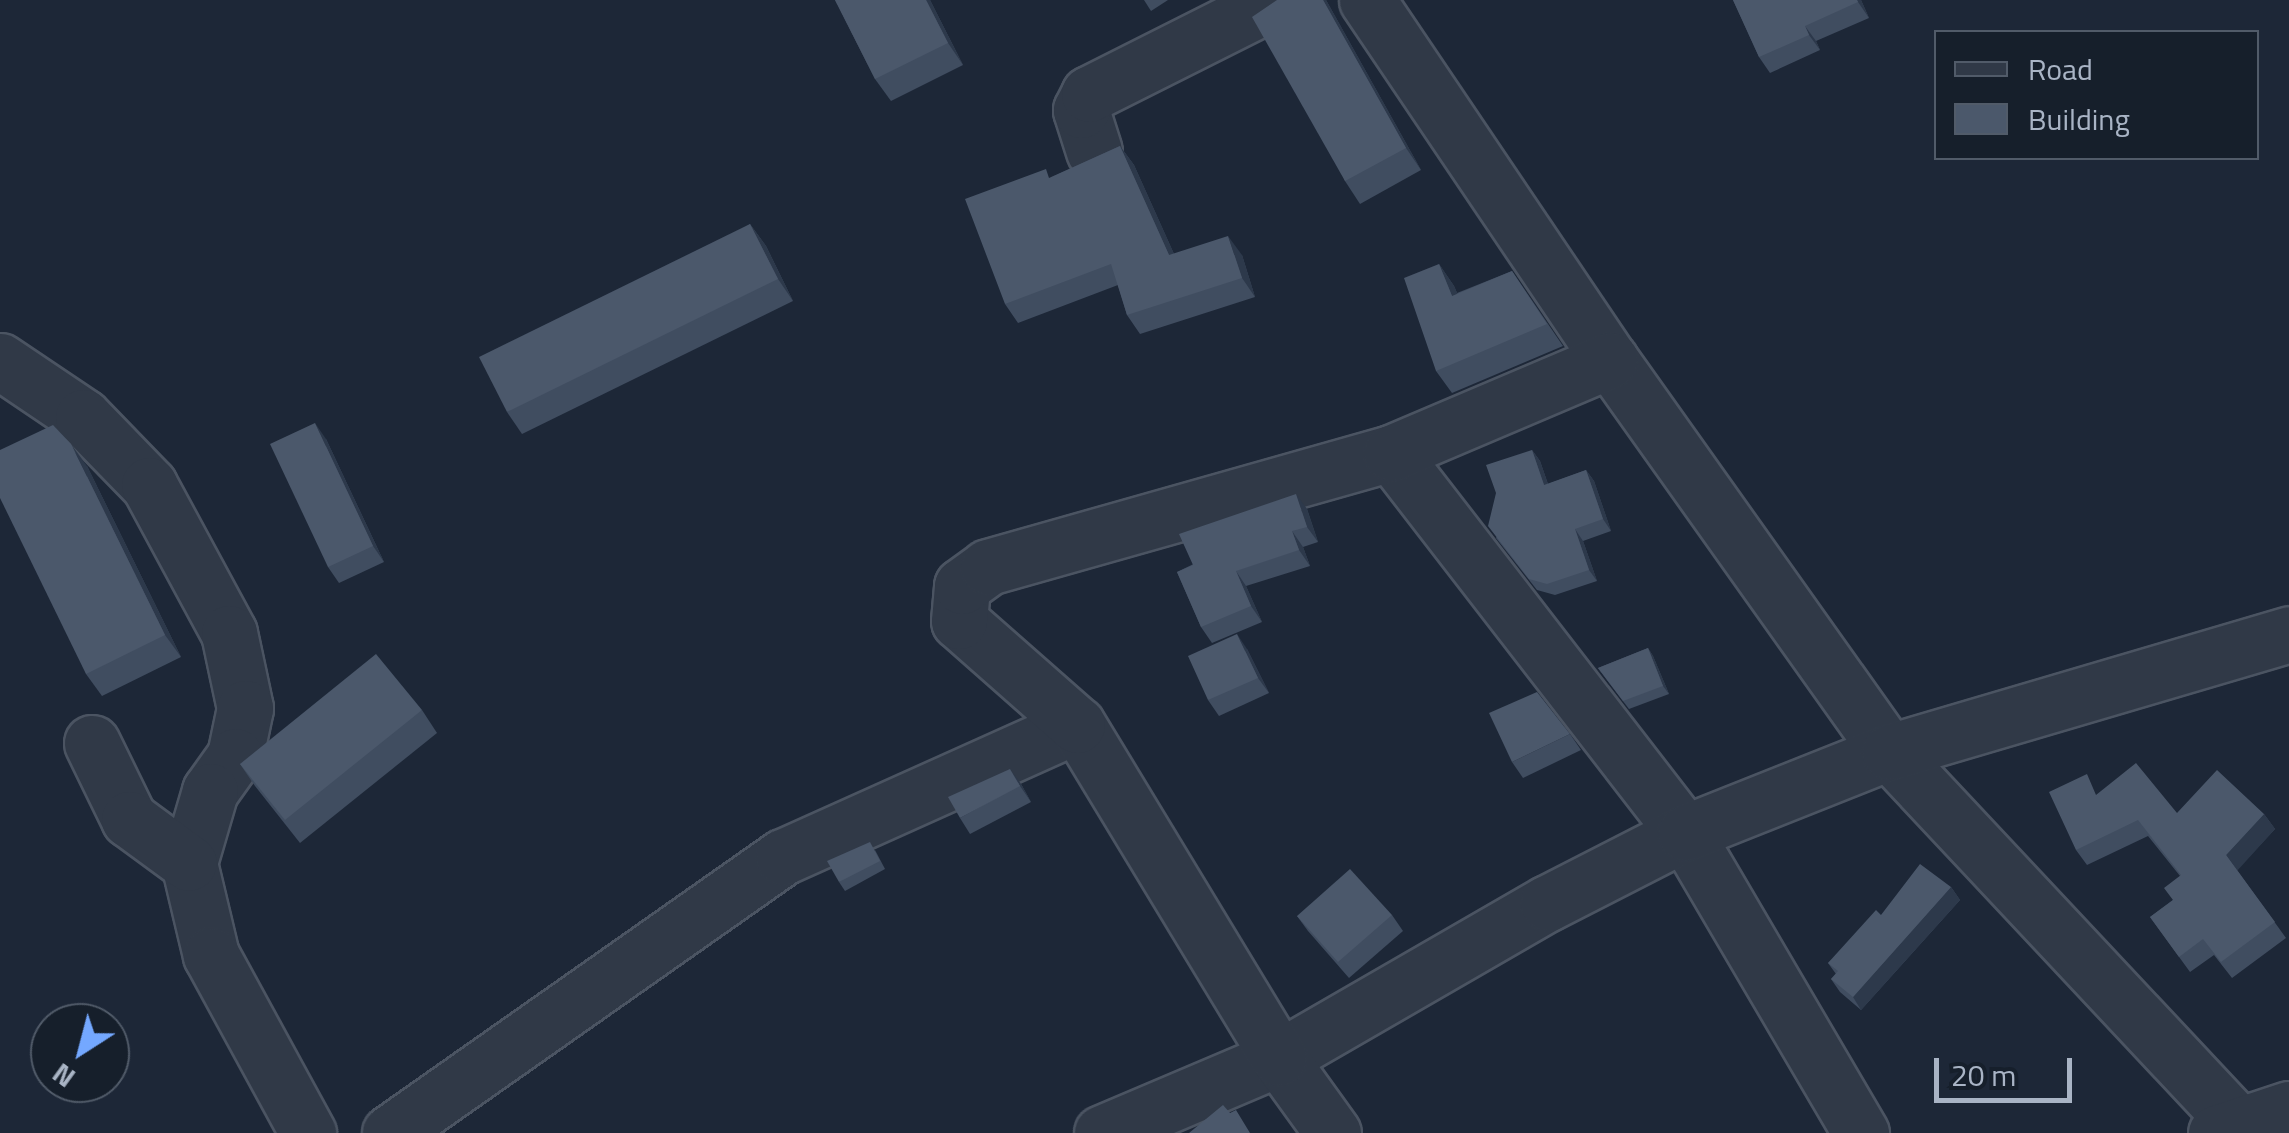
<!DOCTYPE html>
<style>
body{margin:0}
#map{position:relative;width:2289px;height:1133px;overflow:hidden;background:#1d2737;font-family:"Titillium Web",sans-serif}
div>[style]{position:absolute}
.roads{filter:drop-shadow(2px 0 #4b5462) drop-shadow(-2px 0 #4b5462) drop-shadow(0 2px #4b5462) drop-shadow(0 -2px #4b5462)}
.minor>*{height:55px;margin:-27.5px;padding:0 27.5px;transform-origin:27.5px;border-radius:27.5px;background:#303947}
.wall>*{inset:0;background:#404d60}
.shaded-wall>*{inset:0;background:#2d394b}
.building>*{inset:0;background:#4b586b}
span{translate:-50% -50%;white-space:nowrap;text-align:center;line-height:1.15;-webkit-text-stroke:8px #161f2b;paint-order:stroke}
.legend{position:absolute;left:1934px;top:30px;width:325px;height:130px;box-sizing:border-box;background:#161f2b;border:2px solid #515b69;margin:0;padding:12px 18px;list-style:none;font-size:30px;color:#a9b4c5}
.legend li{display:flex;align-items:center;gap:20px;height:50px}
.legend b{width:50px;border:2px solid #515b69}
.north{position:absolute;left:30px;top:1003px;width:100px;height:100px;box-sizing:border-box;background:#161f2b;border:2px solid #515b69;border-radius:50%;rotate:216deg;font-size:28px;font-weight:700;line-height:40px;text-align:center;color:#a9b4c5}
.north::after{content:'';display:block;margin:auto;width:35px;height:45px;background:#74a8ff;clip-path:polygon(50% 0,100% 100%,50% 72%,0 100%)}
.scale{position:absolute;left:1934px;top:1058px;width:138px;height:45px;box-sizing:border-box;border:5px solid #a9b4c5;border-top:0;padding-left:12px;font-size:30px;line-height:35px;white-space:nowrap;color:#a9b4c5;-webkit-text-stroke:8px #161f2b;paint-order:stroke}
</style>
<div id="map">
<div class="roads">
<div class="minor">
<i style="left:1367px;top:0;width:434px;rotate:56deg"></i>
<i style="left:1610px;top:360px;width:481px;rotate:54.6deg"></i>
<i style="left:1889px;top:752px;width:522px;rotate:46.86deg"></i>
<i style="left:1094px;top:151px;width:43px;rotate:-107.6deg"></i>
<i style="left:1081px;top:110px;width:18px;rotate:-63deg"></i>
<i style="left:1089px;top:94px;width:209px;rotate:-26.7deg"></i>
<i style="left:0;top:361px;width:100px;rotate:34deg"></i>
<i style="left:83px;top:417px;width:95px;rotate:45.9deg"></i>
<i style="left:149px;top:485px;width:168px;rotate:61.6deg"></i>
<i style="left:229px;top:633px;width:77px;rotate:78deg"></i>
<i style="left:245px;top:708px;width:49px;rotate:101.8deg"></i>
<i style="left:235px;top:756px;width:43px;rotate:125.5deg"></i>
<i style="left:210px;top:791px;width:75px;rotate:106.3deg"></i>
<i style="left:189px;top:863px;width:95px;rotate:76.6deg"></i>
<i style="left:211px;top:955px;width:203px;rotate:61.4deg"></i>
<i style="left:1391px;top:453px;width:480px;rotate:52.3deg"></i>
<i style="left:1685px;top:833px;width:348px;rotate:59.6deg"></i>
<i style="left:92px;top:743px;width:85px;rotate:64deg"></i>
<i style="left:129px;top:819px;width:74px;rotate:36.3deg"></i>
<i style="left:390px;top:1133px;width:480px;rotate:-35.1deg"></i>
<i style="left:783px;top:857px;width:322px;rotate:-24.2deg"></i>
<i style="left:1102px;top:1133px;width:192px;rotate:-23deg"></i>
<i style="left:1279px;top:1058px;width:310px;rotate:-30deg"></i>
<i style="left:1548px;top:903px;width:154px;rotate:-27.1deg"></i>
<i style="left:1685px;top:833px;width:219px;rotate:-21.7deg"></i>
<i style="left:1889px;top:752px;width:417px;rotate:-16.4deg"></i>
<i style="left:1333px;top:1133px;width:92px;rotate:-125.8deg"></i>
<i style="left:1279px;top:1058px;width:389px;rotate:-121.2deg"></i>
<i style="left:1077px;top:725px;width:157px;rotate:-138.6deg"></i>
<i style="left:959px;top:621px;width:35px;rotate:-85deg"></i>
<i style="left:962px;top:586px;width:32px;rotate:-36deg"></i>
<i style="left:988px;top:567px;width:419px;rotate:-15.8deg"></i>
<i style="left:1391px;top:453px;width:238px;rotate:-23deg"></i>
<i style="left:2216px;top:1133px;width:77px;rotate:-18.2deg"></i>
</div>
</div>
<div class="wall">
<i style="clip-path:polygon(835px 0,930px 0,963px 65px,891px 101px,875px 79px)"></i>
<i style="clip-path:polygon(1144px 0,1168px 0,1151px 11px)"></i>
<i style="clip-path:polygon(1277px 0,1326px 0,1421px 170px,1360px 204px,1345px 181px)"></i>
<i style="clip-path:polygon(1733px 0,1861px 0,1869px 18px,1816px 41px,1820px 50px,1770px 73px,1759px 57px)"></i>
<i style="clip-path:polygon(1120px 146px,1134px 165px,1174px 254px,1242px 255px,1255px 297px,1140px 334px,1127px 315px,1118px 285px,1018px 323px,1005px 304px,1052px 177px)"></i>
<i style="clip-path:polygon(750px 224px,766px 246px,793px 301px,522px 434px,507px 412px)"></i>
<i style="clip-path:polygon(1439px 264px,1454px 286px,1457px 293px,1512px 271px,1563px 346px,1452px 393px,1436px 371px)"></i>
<i style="clip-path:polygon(326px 439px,384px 562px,339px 583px,328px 567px)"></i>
<i style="clip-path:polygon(1532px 450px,1540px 461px,1548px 484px,1586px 470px,1594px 481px,1611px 531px,1583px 541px,1597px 581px,1555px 595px,1537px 590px,1496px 538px)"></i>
<i style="clip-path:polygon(87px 466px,181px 657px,102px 696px,86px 674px)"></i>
<i style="clip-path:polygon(1307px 509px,1318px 542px,1303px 547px,1310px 566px,1246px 586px,1262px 622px,1212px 643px,1201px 627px,1177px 572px)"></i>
<i style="clip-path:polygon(1648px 648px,1653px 656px,1669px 694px,1629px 709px,1598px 668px)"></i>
<i style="clip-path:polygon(1247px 649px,1269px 693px,1219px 716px,1208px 700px)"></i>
<i style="clip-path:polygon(422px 710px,437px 733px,300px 843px,255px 786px,240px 764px)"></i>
<i style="clip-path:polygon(1570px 734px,1581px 750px,1523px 778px,1512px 762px)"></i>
<i style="clip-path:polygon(1021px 784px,1031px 802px,970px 834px,960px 818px)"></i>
<i style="clip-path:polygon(2099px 793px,2177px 813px,2264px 814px,2275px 829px,2237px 870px,2286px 938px,2232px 978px,2214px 955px,2190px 972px,2150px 917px,2173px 900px,2180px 876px,2148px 836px,2087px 865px,2076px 850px)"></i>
<i style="clip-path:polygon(875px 850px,885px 869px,845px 891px,839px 882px)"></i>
<i style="clip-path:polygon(1951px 887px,1960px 900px,1861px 1010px,1840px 992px,1831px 979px,1836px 974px,1828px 963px,1881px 915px)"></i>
<i style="clip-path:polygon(1392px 915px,1403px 931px,1349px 978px,1308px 931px,1297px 916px)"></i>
</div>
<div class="shaded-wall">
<i style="clip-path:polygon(926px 0,930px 0,963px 65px,948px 43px)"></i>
<i style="clip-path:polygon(1323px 0,1326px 0,1421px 170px,1406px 148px)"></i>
<i style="clip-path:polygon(1857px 0,1861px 0,1869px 18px,1858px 2px)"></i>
<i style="clip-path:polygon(1805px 26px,1816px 41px,1820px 50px,1809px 35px)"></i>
<i style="clip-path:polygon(1120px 146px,1134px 165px,1183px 274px,1169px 255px)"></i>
<i style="clip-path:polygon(750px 224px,766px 246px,793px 301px,778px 279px)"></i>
<i style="clip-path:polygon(1228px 236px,1242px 255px,1255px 297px,1242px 278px)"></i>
<i style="clip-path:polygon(1439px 264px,1454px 286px,1468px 318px,1452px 296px)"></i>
<i style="clip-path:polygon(315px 423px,326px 439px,384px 562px,373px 546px)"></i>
<i style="clip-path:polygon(71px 444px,87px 466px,181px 657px,165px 635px)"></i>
<i style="clip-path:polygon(1532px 450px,1540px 461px,1552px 496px,1544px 485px)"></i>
<i style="clip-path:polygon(1586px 470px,1594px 481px,1611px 531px,1603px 519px)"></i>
<i style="clip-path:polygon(1296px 494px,1307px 509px,1318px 542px,1307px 527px)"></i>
<i style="clip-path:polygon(1575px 529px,1583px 541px,1597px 581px,1589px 570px)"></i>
<i style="clip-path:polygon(1292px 531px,1303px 547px,1310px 566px,1299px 550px)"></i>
<i style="clip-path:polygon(1236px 571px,1246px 586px,1262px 622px,1251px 606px)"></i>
<i style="clip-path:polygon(1237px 634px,1247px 649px,1269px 693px,1258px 678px)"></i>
<i style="clip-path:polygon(1648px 648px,1653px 656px,1669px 694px,1663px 686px)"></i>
<i style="clip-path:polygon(1010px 769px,1021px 784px,1031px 802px,1020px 786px)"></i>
<i style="clip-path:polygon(2264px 814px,2275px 829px,2237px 871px,2226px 855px)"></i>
<i style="clip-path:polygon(1951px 887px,1960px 900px,1861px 1010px,1853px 997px)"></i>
</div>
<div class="building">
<i style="clip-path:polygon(835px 0,926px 0,948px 43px,875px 79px)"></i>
<i style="clip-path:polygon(1277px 0,1323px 0,1406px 148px,1345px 181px,1252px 17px)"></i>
<i style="clip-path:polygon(1733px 0,1857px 0,1858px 2px,1805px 26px,1809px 35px,1759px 57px)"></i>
<i style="clip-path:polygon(1120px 146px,1169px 255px,1228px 236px,1242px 278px,1127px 315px,1111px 264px,1005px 304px,965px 199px,1046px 169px,1049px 178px)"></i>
<i style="clip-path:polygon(750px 224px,778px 279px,507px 412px,479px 357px)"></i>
<i style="clip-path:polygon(1439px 264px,1452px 296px,1512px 271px,1547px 324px,1436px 371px,1404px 278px)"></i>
<i style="clip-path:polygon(315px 423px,373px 546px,328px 567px,270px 444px)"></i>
<i style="clip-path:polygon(53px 425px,71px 444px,165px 635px,86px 674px,0 498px,0 450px)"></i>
<i style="clip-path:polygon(1532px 450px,1544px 485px,1586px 470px,1603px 519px,1575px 529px,1589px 570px,1547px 584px,1529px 579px,1488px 526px,1496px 493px,1486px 465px)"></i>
<i style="clip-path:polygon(1296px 494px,1307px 527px,1292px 531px,1299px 550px,1236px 571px,1251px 606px,1201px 627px,1177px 572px,1193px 565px,1179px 534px)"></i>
<i style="clip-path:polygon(1237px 634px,1258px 678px,1208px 700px,1188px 656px)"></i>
<i style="clip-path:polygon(1648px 648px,1663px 686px,1623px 701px,1598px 668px)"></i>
<i style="clip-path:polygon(376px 654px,422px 710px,285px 820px,240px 764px)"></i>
<i style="clip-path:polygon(1537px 692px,1570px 734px,1512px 762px,1489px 713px)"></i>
<i style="clip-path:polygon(2136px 763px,2177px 813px,2217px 770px,2264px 814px,2226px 855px,2275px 922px,2221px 962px,2203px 939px,2179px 957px,2150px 917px,2173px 900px,2164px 888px,2181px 875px,2138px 820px,2076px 850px,2049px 792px,2087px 774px,2096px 795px)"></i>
<i style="clip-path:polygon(1010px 769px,1020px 786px,960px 818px,948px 797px)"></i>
<i style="clip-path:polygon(870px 842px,880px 861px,839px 882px,827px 861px)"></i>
<i style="clip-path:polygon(1920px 864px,1951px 887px,1853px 997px,1831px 979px,1838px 971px,1828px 963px,1876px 910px,1881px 915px)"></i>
<i style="clip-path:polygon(1350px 869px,1392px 915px,1338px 962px,1297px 916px)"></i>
<i style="clip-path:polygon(1223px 1105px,1230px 1113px,1236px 1110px,1250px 1133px,1189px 1133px)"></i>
</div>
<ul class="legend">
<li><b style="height:12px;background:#303947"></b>Road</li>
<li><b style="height:28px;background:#4b586b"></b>Building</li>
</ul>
<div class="north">N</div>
<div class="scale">20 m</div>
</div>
